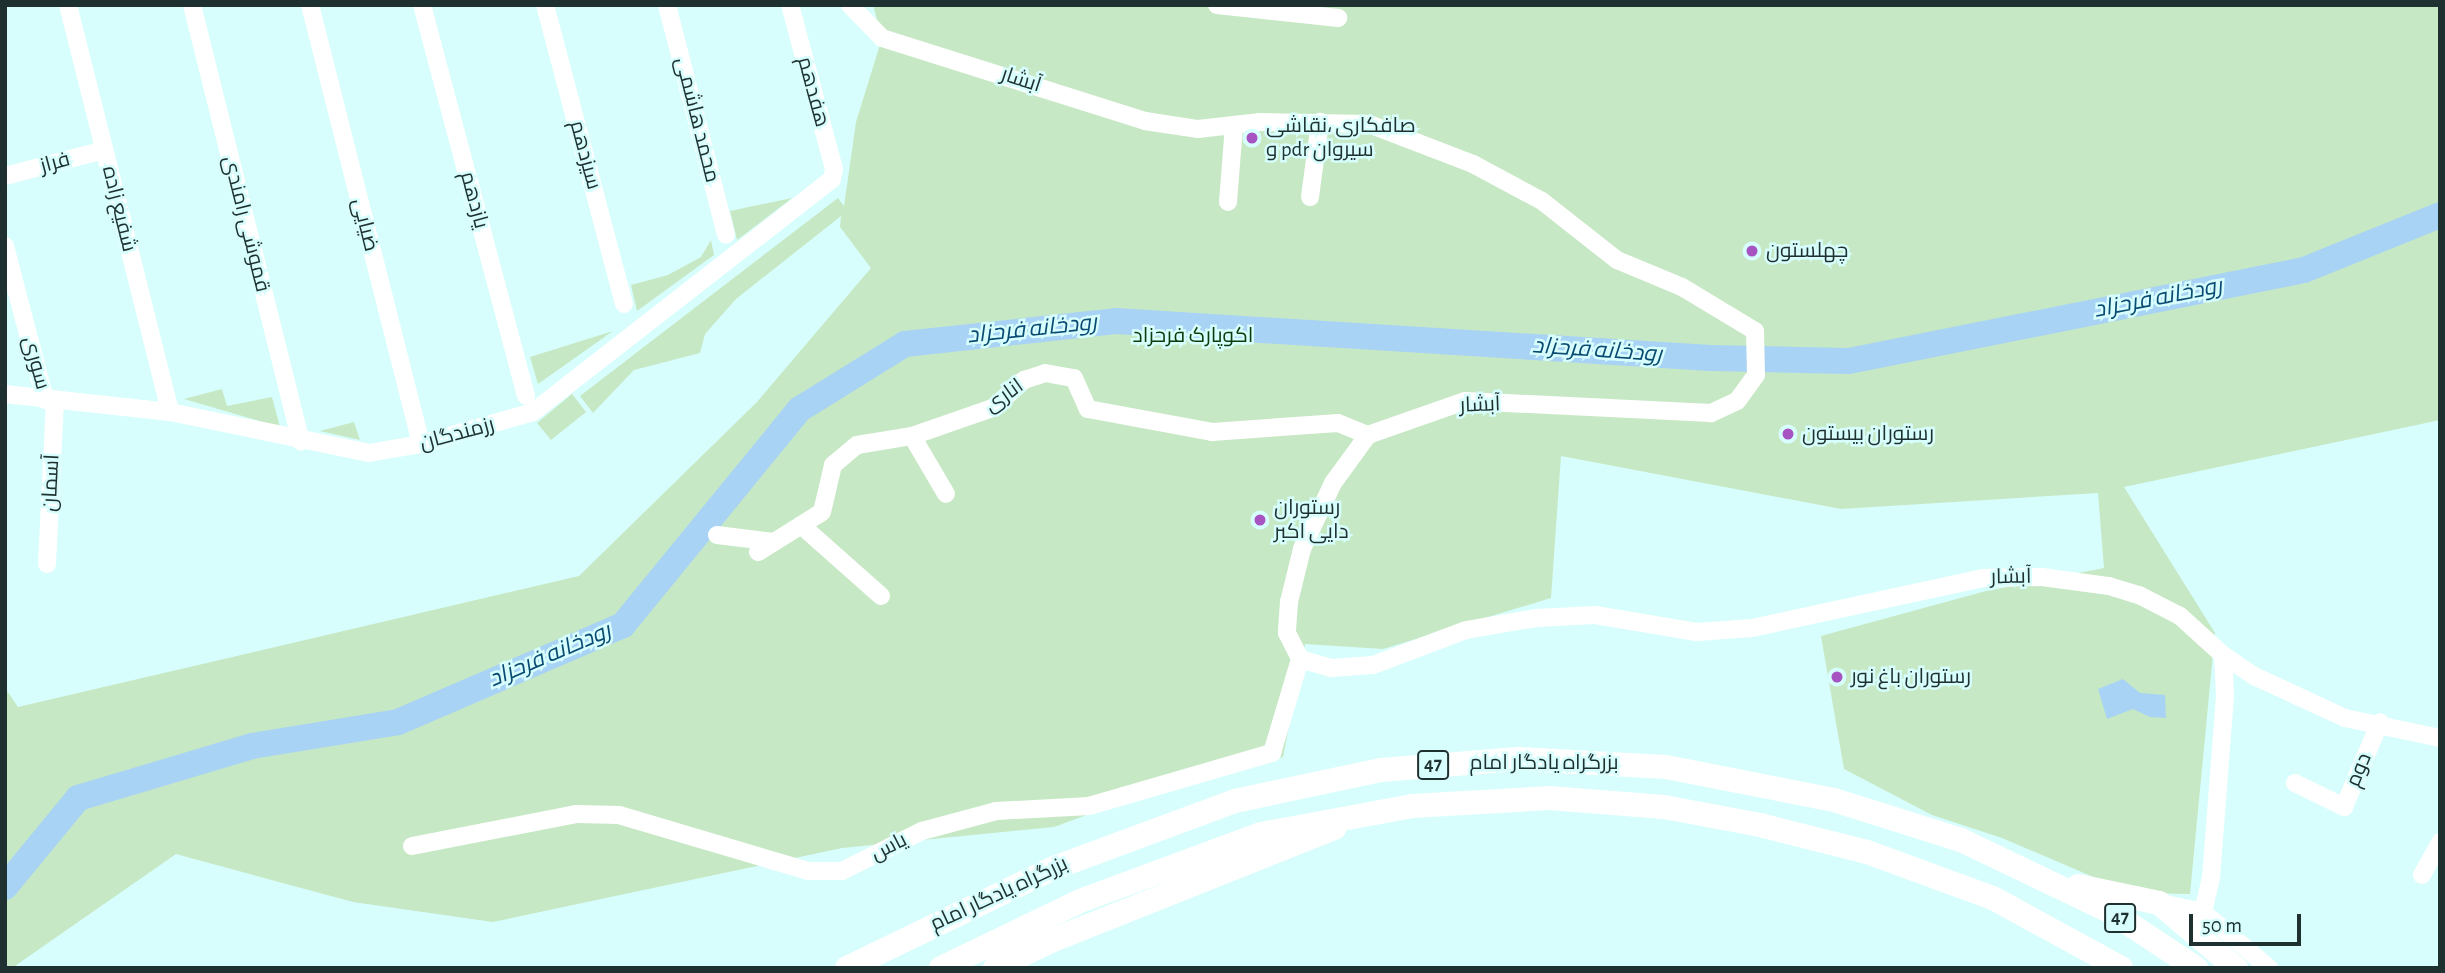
<!DOCTYPE html>
<meta charset="utf-8">
<style>
body{margin:0}
#map{position:relative;width:2445px;height:973px;overflow:hidden;background:#d7fefc;font-family:"Alegreya Sans",Cairo,sans-serif}
div>[style]{position:absolute}
.green>*{inset:0;background:#c7e8c5}
.water>*{inset:0;background:#a8d3f5}
.river>*{height:26px;margin:-13px;padding:0 13px;transform-origin:13px;border-radius:13px;background:#a8d3f5}
.minor>*{height:18px;margin:-9px;padding:0 9px;transform-origin:9px;border-radius:9px;background:#fff}
.highway>*{height:24px;margin:-12px;padding:0 12px;transform-origin:12px;border-radius:12px;background:#fff}
.dots>*{width:19px;height:19px;translate:-50% -50%;box-sizing:border-box;border:4px solid #d7fefc;border-radius:50%}
span{translate:-50% -50%;white-space:nowrap;text-align:center;line-height:1.15;-webkit-text-stroke:5px #d7fefc;paint-order:stroke}
.shield-label span{padding:2px 5px;background:#d7fefc;border:2px solid;border-radius:5px;-webkit-text-stroke-width:0}
.shield-label{font-size:19px;color:#1e3130;font-weight:700}
.street-label{font-size:21px;color:#1e3130}
.poi-label{font-size:21px;color:#1e3130}
.left{translate:0 -50%;text-align:left}
.park-label{font-size:21px;color:#0b3c0d}
.water-label{font-size:23px;color:#0a4b73;font-style:italic}
.frame{position:absolute;inset:0;border:7px solid #1e3130;pointer-events:none}
.scale{position:absolute;left:2189px;top:914px;width:112px;height:32px;box-sizing:border-box;border:4px solid #1e3130;border-top:0;padding-left:9px;font-size:21px;line-height:24px;white-space:nowrap;color:#1e3130;-webkit-text-stroke:5px #d7fefc;paint-order:stroke}
</style>
<div id="map">
<div class="green">
<i style="clip-path:polygon(873px 5px,2440px 5px,2440px 420px,2124px 487px,2215px 633px,2190px 894px,2139px 893px,2098px 879px,2002px 838px,1932px 815px,1844px 769px,1821px 636px,1986px 591px,2104px 568px,2098px 493px,1841px 509px,1561px 456px,1551px 598px,1383px 649px,1305px 644px,1283px 757px,1192px 776px,1054px 827px,842px 848px,493px 922px,353px 902px,176px 854px,12px 968px,5px 968px,5px 688px,18px 707px,579px 576px,757px 402px,871px 268px,840px 227px,841px 216px,736px 299px,705px 334px,700px 353px,634px 370px,593px 413px,580px 396px,838px 198px,844px 206px,856px 122px,882px 38px)"></i>
<i style="clip-path:polygon(792px 198px,737px 240px,730px 211px)"></i>
<i style="clip-path:polygon(711px 240px,714px 255px,637px 311px,631px 285px,668px 275px,701px 257px)"></i>
<i style="clip-path:polygon(613px 331px,538px 384px,530px 357px)"></i>
<i style="clip-path:polygon(222px 389px,227px 406px,272px 397px,280px 427px,184px 399px)"></i>
<i style="clip-path:polygon(572px 394px,586px 412px,551px 440px,537px 423px)"></i>
<i style="clip-path:polygon(354px 422px,360px 440px,320px 431px)"></i>
</div>
<div class="water">
<i style="clip-path:polygon(2123px 679px,2140px 693px,2165px 695px,2166px 718px,2150px 717px,2133px 709px,2107px 719px,2098px 689px)"></i>
</div>
<div class="river">
<i style="left:5px;top:887px;width:115px;rotate:-50.6deg"></i>
<i style="left:78px;top:798px;width:182px;rotate:-16.6deg"></i>
<i style="left:252px;top:746px;width:148px;rotate:-9.3deg"></i>
<i style="left:398px;top:722px;width:245px;rotate:-23.3deg"></i>
<i style="left:623px;top:625px;width:279px;rotate:-50.7deg"></i>
<i style="left:800px;top:409px;width:123px;rotate:-31.8deg"></i>
<i style="left:905px;top:344px;width:212px;rotate:-6.2deg"></i>
<i style="left:1116px;top:321px;width:596px;rotate:3.56deg"></i>
<i style="left:1711px;top:358px;width:138px;rotate:1.2deg"></i>
<i style="left:1849px;top:361px;width:464px;rotate:-11.3deg"></i>
<i style="left:2304px;top:270px;width:147px;rotate:-22deg"></i>
</div>
<div class="minor">
<i style="left:68px;top:5px;width:420px;rotate:75.9deg"></i>
<i style="left:192px;top:5px;width:450px;rotate:76deg"></i>
<i style="left:310px;top:5px;width:453px;rotate:75.8deg"></i>
<i style="left:422px;top:5px;width:404px;rotate:75.1deg"></i>
<i style="left:545px;top:5px;width:309px;rotate:75.2deg"></i>
<i style="left:667px;top:5px;width:237px;rotate:75.6deg"></i>
<i style="left:850px;top:5px;width:46px;rotate:45.9deg"></i>
<i style="left:882px;top:38px;width:276px;rotate:17.5deg"></i>
<i style="left:1145px;top:121px;width:54px;rotate:8.6deg"></i>
<i style="left:1198px;top:129px;width:61px;rotate:-6.5deg"></i>
<i style="left:1259px;top:122px;width:110px;rotate:1deg"></i>
<i style="left:1369px;top:124px;width:111px;rotate:21deg"></i>
<i style="left:1473px;top:164px;width:78px;rotate:28.2deg"></i>
<i style="left:1542px;top:201px;width:95px;rotate:38.2deg"></i>
<i style="left:1617px;top:260px;width:70px;rotate:22.6deg"></i>
<i style="left:1682px;top:287px;width:85px;rotate:31.1deg"></i>
<i style="left:1755px;top:331px;width:44px;rotate:88.7deg"></i>
<i style="left:1756px;top:375px;width:32px;rotate:126deg"></i>
<i style="left:1737px;top:401px;width:29px;rotate:155deg"></i>
<i style="left:1711px;top:413px;width:246px;rotate:-177.2deg"></i>
<i style="left:1465px;top:401px;width:103px;rotate:160.7deg"></i>
<i style="left:1368px;top:435px;width:59px;rotate:126.1deg"></i>
<i style="left:1333px;top:483px;width:73px;rotate:115.2deg"></i>
<i style="left:1302px;top:549px;width:55px;rotate:103.8deg"></i>
<i style="left:1289px;top:602px;width:31px;rotate:94deg"></i>
<i style="left:1287px;top:633px;width:29px;rotate:63deg"></i>
<i style="left:1300px;top:659px;width:32px;rotate:16deg"></i>
<i style="left:1331px;top:668px;width:42px;rotate:-4.1deg"></i>
<i style="left:1373px;top:665px;width:99px;rotate:-20.6deg"></i>
<i style="left:1466px;top:630px;width:71px;rotate:-9.7deg"></i>
<i style="left:1536px;top:618px;width:59px;rotate:-2.9deg"></i>
<i style="left:1595px;top:615px;width:103px;rotate:9.5deg"></i>
<i style="left:1697px;top:632px;width:55px;rotate:-4.2deg"></i>
<i style="left:1752px;top:628px;width:236px;rotate:-12.2deg"></i>
<i style="left:1983px;top:578px;width:59px;rotate:-1deg"></i>
<i style="left:2042px;top:577px;width:68px;rotate:7.7deg"></i>
<i style="left:2109px;top:586px;width:31px;rotate:17deg"></i>
<i style="left:2139px;top:595px;width:46px;rotate:27.1deg"></i>
<i style="left:2180px;top:616px;width:58px;rotate:42.2deg"></i>
<i style="left:2223px;top:655px;width:37px;rotate:34deg"></i>
<i style="left:2254px;top:676px;width:100px;rotate:24.8deg"></i>
<i style="left:2345px;top:718px;width:97px;rotate:11.9deg"></i>
<i style="left:1217px;top:5px;width:122px;rotate:6.1deg"></i>
<i style="left:5px;top:176px;width:102px;rotate:-14.7deg"></i>
<i style="left:1310px;top:197px;width:76px;rotate:-82.4deg"></i>
<i style="left:1228px;top:202px;width:76px;rotate:-85.5deg"></i>
<i style="left:5px;top:246px;width:159px;rotate:75.4deg"></i>
<i style="left:5px;top:394px;width:166px;rotate:6.2deg"></i>
<i style="left:170px;top:412px;width:203px;rotate:11.6deg"></i>
<i style="left:369px;top:453px;width:53px;rotate:-9.8deg"></i>
<i style="left:421px;top:444px;width:116px;rotate:-15.9deg"></i>
<i style="left:533px;top:412px;width:379px;rotate:-37.9deg"></i>
<i style="left:832px;top:179px;width:10px;rotate:-79deg"></i>
<i style="left:834px;top:169px;width:170px;rotate:-105deg"></i>
<i style="left:912px;top:436px;width:67px;rotate:59.6deg"></i>
<i style="left:801px;top:525px;width:107px;rotate:41.6deg"></i>
<i style="left:717px;top:535px;width:57px;rotate:7deg"></i>
<i style="left:758px;top:552px;width:75px;rotate:-32deg"></i>
<i style="left:822px;top:512px;width:48px;rotate:-76.8deg"></i>
<i style="left:833px;top:465px;width:31px;rotate:-40deg"></i>
<i style="left:857px;top:445px;width:56px;rotate:-9.3deg"></i>
<i style="left:912px;top:436px;width:86px;rotate:-19.1deg"></i>
<i style="left:993px;top:408px;width:42px;rotate:-42.1deg"></i>
<i style="left:1024px;top:380px;width:22px;rotate:-18deg"></i>
<i style="left:1045px;top:373px;width:29px;rotate:10deg"></i>
<i style="left:1074px;top:378px;width:34px;rotate:66deg"></i>
<i style="left:1088px;top:409px;width:126px;rotate:10.5deg"></i>
<i style="left:1212px;top:432px;width:126px;rotate:-4.1deg"></i>
<i style="left:1338px;top:423px;width:32px;rotate:22deg"></i>
<i style="left:47px;top:564px;width:162px;rotate:-87.2deg"></i>
<i style="left:2295px;top:783px;width:55px;rotate:26.1deg"></i>
<i style="left:2344px;top:807px;width:92px;rotate:-67deg"></i>
<i style="left:412px;top:846px;width:168px;rotate:-11deg"></i>
<i style="left:577px;top:814px;width:42px;rotate:1.4deg"></i>
<i style="left:619px;top:815px;width:197px;rotate:16.5deg"></i>
<i style="left:808px;top:871px;width:34px"></i>
<i style="left:842px;top:871px;width:89px;rotate:-26.6deg"></i>
<i style="left:922px;top:831px;width:77px;rotate:-15.1deg"></i>
<i style="left:996px;top:811px;width:93px;rotate:-3.1deg"></i>
<i style="left:1089px;top:806px;width:191px;rotate:-16.2deg"></i>
<i style="left:1272px;top:753px;width:98px;rotate:-73.4deg"></i>
<i style="left:2422px;top:875px;width:38px;rotate:-61deg"></i>
<i style="left:2161px;top:903px;width:43px;rotate:12.1deg"></i>
<i style="left:2203px;top:912px;width:87px;rotate:40.3deg"></i>
<i style="left:2203px;top:912px;width:35px;rotate:-77deg"></i>
<i style="left:2211px;top:878px;width:183px;rotate:-85.6deg"></i>
<i style="left:2225px;top:696px;width:41px;rotate:-92.8deg"></i>
</div>
<div class="highway">
<i style="left:2078px;top:886px;width:83px;rotate:11.9deg"></i>
<i style="left:2159px;top:903px;width:101px;rotate:40.2deg"></i>
<i style="left:847px;top:968px;width:230px;rotate:-25.8deg"></i>
<i style="left:1054px;top:868px;width:193px;rotate:-20.3deg"></i>
<i style="left:1235px;top:801px;width:149px;rotate:-12deg"></i>
<i style="left:1381px;top:770px;width:137px;rotate:-4.6deg"></i>
<i style="left:1518px;top:759px;width:148px;rotate:3.1deg"></i>
<i style="left:1666px;top:767px;width:171px;rotate:11.1deg"></i>
<i style="left:1834px;top:800px;width:133px;rotate:17.5deg"></i>
<i style="left:1961px;top:840px;width:166px;rotate:25.6deg"></i>
<i style="left:2111px;top:912px;width:102px;rotate:33.4deg"></i>
<i style="left:941px;top:968px;width:154px;rotate:-25.7deg"></i>
<i style="left:1080px;top:901px;width:193px;rotate:-20.3deg"></i>
<i style="left:1261px;top:834px;width:154px;rotate:-10.5deg"></i>
<i style="left:1412px;top:806px;width:137px;rotate:-3.3deg"></i>
<i style="left:1549px;top:798px;width:115px;rotate:4.5deg"></i>
<i style="left:1664px;top:807px;width:98px;rotate:10.6deg"></i>
<i style="left:1760px;top:825px;width:110px;rotate:14.2deg"></i>
<i style="left:1867px;top:852px;width:134px;rotate:20.1deg"></i>
<i style="left:1993px;top:898px;width:146px;rotate:28.7deg"></i>
<i style="left:995px;top:968px;width:64px;rotate:-25.8deg"></i>
<i style="left:1053px;top:940px;width:303px;rotate:-21.7deg"></i>
</div>
<div class="dots">
<i style="left:1252px;top:138px;background:#a753c2"></i>
<i style="left:1752px;top:251px;background:#a753c2"></i>
<i style="left:1788px;top:434px;background:#a753c2"></i>
<i style="left:1260px;top:520px;background:#a753c2"></i>
<i style="left:1837px;top:677px;background:#a753c2"></i>
</div>
<div class="shield-label">
<span style="left:1433px;top:765px">47</span>
<span style="left:2120px;top:918px">47</span>
</div>
<div class="street-label">
<span style="left:1021px;top:80px;rotate:18deg">آبشار</span>
<span style="left:813px;top:92px;rotate:75deg">هفدهم</span>
<span style="left:697px;top:120px;rotate:76deg">محمد هاشمی</span>
<span style="left:585px;top:155px;rotate:75deg">سیزدهم</span>
<span style="left:55px;top:163px;rotate:-15deg">فراز</span>
<span style="left:474px;top:200px;rotate:75deg">یازدهم</span>
<span style="left:119px;top:209px;rotate:76deg">شفیع زاده</span>
<span style="left:246px;top:224px;rotate:76deg">قموشی رامندی</span>
<span style="left:365px;top:225px;rotate:76deg">ضیایی</span>
<span style="left:36px;top:363px;rotate:75deg">سوری</span>
<span style="left:1004px;top:396px;rotate:-35deg">اناری</span>
<span style="left:1480px;top:405px;rotate:-2deg">آبشار</span>
<span style="left:457px;top:434px;rotate:-15deg">رزمندگان</span>
<span style="left:51px;top:483px;rotate:-87deg">آسمان</span>
<span style="left:2011px;top:577px;rotate:-1deg">آبشار</span>
<span style="left:1544px;top:763px">بزرگراه یادگار امام</span>
<span style="left:2359px;top:770px;rotate:-67deg">دوم</span>
<span style="left:889px;top:847px;rotate:-27deg">یاس</span>
<span style="left:999px;top:894px;rotate:-25deg">بزرگراه یادگار امام</span>
</div>
<div class="poi-label">
<span class="left" style="left:1266px;top:138px">صافکاری ،نقاشی<br>و pdr سیروان</span>
<span class="left" style="left:1766px;top:251px">چهلستون</span>
<span class="left" style="left:1802px;top:434px">رستوران بیستون</span>
<span class="left" style="left:1274px;top:520px">رستوران<br>دایی اکبر</span>
<span class="left" style="left:1851px;top:677px">رستوران باغ نور</span>
</div>
<div class="park-label">
<span style="left:1193px;top:336px">اکوپارک فرحزاد</span>
</div>
<div class="water-label">
<span style="left:2158px;top:299px;rotate:-11deg">رودخانه فرحزاد</span>
<span style="left:1032px;top:330px;rotate:-6deg">رودخانه فرحزاد</span>
<span style="left:1597px;top:351px;rotate:4deg">رودخانه فرحزاد</span>
<span style="left:550px;top:656px;rotate:-23deg">رودخانه فرحزاد</span>
</div>
<div class="frame"></div>
<div class="scale">50 m</div>
</div>
